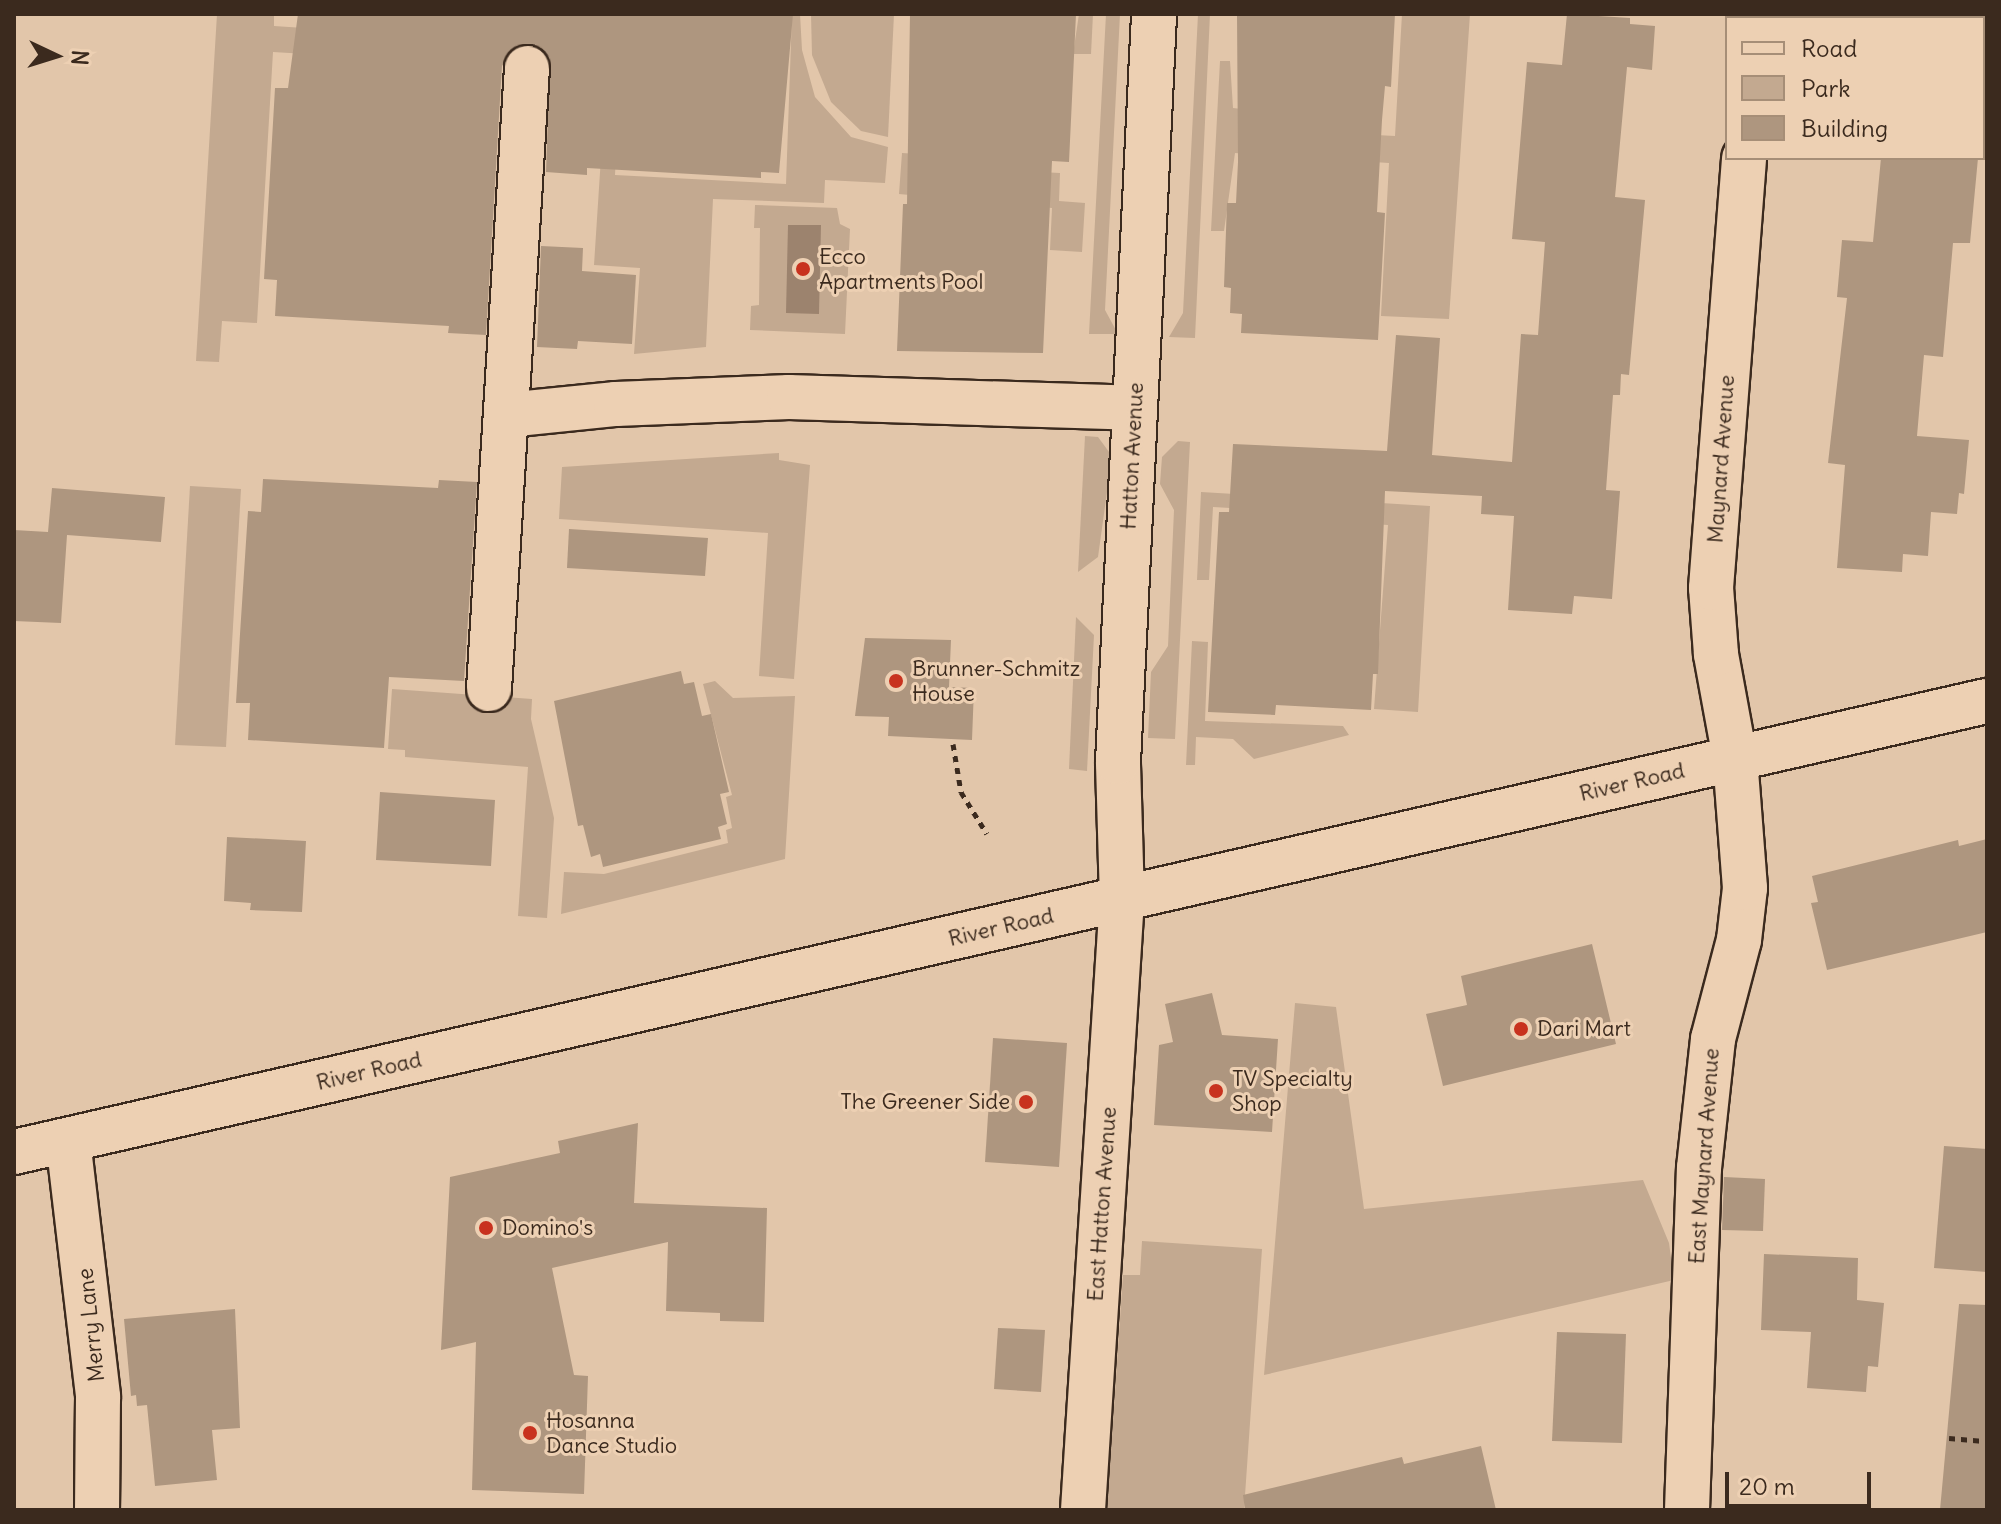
<!DOCTYPE html>
<style>
body{margin:0}
#map{position:relative;width:2001px;height:1524px;overflow:hidden;background:#e2c6aa;font-family:Delius,sans-serif}
div>[style]{position:absolute}
.green>*{inset:0;background:#c3a990}
.water>*{inset:0;background:#9c836e}
.building>*{inset:0;background:#ae967f}
.path>*{height:5px;margin-top:-2.5px;transform-origin:0;background:repeating-linear-gradient(90deg,#3b2a1e 0 6px,transparent 0 12px)}
.roads{filter:drop-shadow(2px 0 #3b2a1e) drop-shadow(-2px 0 #3b2a1e) drop-shadow(0 2px #3b2a1e) drop-shadow(0 -2px #3b2a1e)}
.minor>*{height:44px;margin:-22px;padding:0 22px;transform-origin:22px;border-radius:22px;background:#edd0b3}
.primary>*{height:44px;margin:-22px;padding:0 22px;transform-origin:22px;border-radius:22px;background:#edd0b3}
.dots>*{width:22px;height:22px;translate:-50% -50%;box-sizing:border-box;border:4px solid #edd0b3;border-radius:50%}
span{translate:-50% -50%;white-space:nowrap;text-align:center;line-height:1.15;-webkit-text-stroke:6px #edd0b3;paint-order:stroke}
.poi-label{font-size:22px;color:#3b2a1e}
.left{translate:0 -50%;text-align:left}
.right{translate:-100% -50%;text-align:right}
.street-label{font-size:22px;color:#3b2a1e}
.frame{position:absolute;inset:0;border:16px solid #3b2a1e;pointer-events:none}
.legend{position:absolute;left:1725px;top:16px;width:260px;height:144px;box-sizing:border-box;background:#edd0b3;border:2px solid #a68e77;margin:0;padding:10px 14px;list-style:none;font-size:24px;color:#3b2a1e}
.legend li{display:flex;align-items:center;gap:16px;height:40px}
.legend b{width:40px;border:2px solid #a68e77}
.north{position:absolute;left:16px;top:16px;width:80px;height:80px;-webkit-text-stroke:6px #edd0b3;paint-order:stroke;rotate:94deg;font-size:22px;font-weight:700;line-height:32px;text-align:center;color:#3b2a1e}
.north::after{content:'';display:block;margin:auto;width:28px;height:36px;background:#3b2a1e;clip-path:polygon(50% 0,100% 100%,50% 72%,0 100%)}
.scale{position:absolute;left:1725px;top:1472px;width:146px;height:36px;box-sizing:border-box;border:4px solid #3b2a1e;border-top:0;padding-left:10px;font-size:24px;line-height:28px;white-space:nowrap;color:#3b2a1e;-webkit-text-stroke:6px #edd0b3;paint-order:stroke}
</style>
<div id="map">
<div class="green">
<i style="clip-path:polygon(217px 14px,274px 14px,274px 26px,440px 37px,438px 62px,273px 52px,257px 323px,222px 321px,219px 362px,196px 361px)"></i>
<i style="clip-path:polygon(792px 14px,800px 14px,802px 50px,815px 97px,851px 137px,888px 147px,885px 183px,825px 180px,824px 203px,713px 199px,706px 347px,634px 354px,640px 268px,594px 265px,606px 80px,620px 81px,615px 175px,786px 184px)"></i>
<i style="clip-path:polygon(811px 14px,894px 14px,888px 137px,861px 131px,831px 102px,812px 55px)"></i>
<i style="clip-path:polygon(1079px 14px,1093px 14px,1091px 54px,1073px 54px)"></i>
<i style="clip-path:polygon(1106px 14px,1120px 14px,1105px 310px,1118px 334px,1089px 334px)"></i>
<i style="clip-path:polygon(1198px 14px,1210px 14px,1195px 338px,1169px 337px,1183px 313px)"></i>
<i style="clip-path:polygon(1402px 14px,1470px 14px,1449px 319px,1381px 316px,1389px 163px,1235px 153px,1224px 231px,1211px 231px,1220px 61px,1230px 61px,1233px 108px,1242px 109px,1242px 128px,1395px 136px)"></i>
<i style="clip-path:polygon(902px 153px,1002px 159px,1001px 170px,1060px 173px,1059px 201px,1085px 203px,1082px 252px,1050px 250px,1052px 208px,899px 194px)"></i>
<i style="clip-path:polygon(755px 205px,837px 208px,840px 224px,850px 229px,845px 334px,750px 330px,751px 306px,759px 305px,760px 228px,754px 228px)"></i>
<i style="clip-path:polygon(1085px 436px,1098px 437px,1112px 456px,1098px 557px,1078px 572px)"></i>
<i style="clip-path:polygon(1178px 441px,1190px 442px,1175px 739px,1148px 738px,1151px 672px,1168px 646px,1174px 510px,1160px 484px,1162px 457px)"></i>
<i style="clip-path:polygon(779px 453px,779px 460px,810px 465px,794px 679px,759px 676px,768px 533px,559px 519px,562px 467px)"></i>
<i style="clip-path:polygon(190px 486px,241px 489px,226px 747px,175px 745px)"></i>
<i style="clip-path:polygon(1201px 492px,1430px 506px,1418px 712px,1374px 709px,1388px 525px,1283px 518px,1282px 511px,1213px 507px,1209px 580px,1197px 580px)"></i>
<i style="clip-path:polygon(1076px 617px,1094px 635px,1087px 771px,1069px 769px)"></i>
<i style="clip-path:polygon(1192px 641px,1208px 642px,1205px 721px,1343px 726px,1349px 735px,1254px 759px,1233px 739px,1196px 737px,1195px 765px,1186px 765px)"></i>
<i style="clip-path:polygon(715px 681px,733px 698px,795px 696px,785px 859px,561px 914px,564px 872px,604px 874px,728px 843px,726px 830px,732px 828px,726px 797px,732px 795px,703px 684px)"></i>
<i style="clip-path:polygon(392px 689px,532px 699px,531px 719px,554px 818px,547px 918px,518px 916px,528px 767px,405px 757px,405px 750px,388px 749px)"></i>
<i style="clip-path:polygon(1295px 1003px,1336px 1007px,1364px 1209px,1643px 1180px,1669px 1243px,1674px 1280px,1264px 1375px)"></i>
<i style="clip-path:polygon(1142px 1241px,1262px 1249px,1244px 1510px,1107px 1510px,1123px 1275px,1140px 1275px)"></i>
</div>
<div class="water">
<i style="clip-path:polygon(788px 225px,821px 225px,819px 314px,786px 313px)"></i>
</div>
<div class="building">
<i style="clip-path:polygon(298px 14px,793px 14px,779px 173px,761px 172px,761px 178px,587px 168px,587px 175px,546px 172px,550px 58px,540px 47px,517px 45px,502px 66px,486px 335px,448px 333px,449px 326px,275px 316px,277px 280px,264px 279px,275px 88px,288px 88px)"></i>
<i style="clip-path:polygon(910px 14px,1076px 14px,1069px 162px,1052px 161px,1043px 353px,897px 351px,903px 204px,907px 204px)"></i>
<i style="clip-path:polygon(1237px 14px,1395px 14px,1391px 87px,1385px 86px,1382px 120px,1377px 212px,1385px 213px,1378px 340px,1241px 333px,1242px 314px,1230px 313px,1231px 288px,1224px 287px,1227px 203px,1236px 203px,1238px 162px)"></i>
<i style="clip-path:polygon(1567px 14px,1630px 18px,1630px 24px,1655px 26px,1652px 70px,1627px 67px,1615px 197px,1645px 200px,1629px 375px,1621px 374px,1620px 395px,1613px 395px,1606px 490px,1620px 491px,1612px 599px,1574px 596px,1572px 614px,1508px 610px,1514px 516px,1481px 514px,1482px 496px,1385px 491px,1378px 674px,1373px 674px,1371px 710px,1276px 705px,1275px 715px,1208px 712px,1219px 512px,1229px 512px,1233px 444px,1387px 451px,1396px 335px,1440px 338px,1432px 455px,1512px 462px,1521px 334px,1538px 335px,1545px 242px,1512px 239px,1527px 62px,1562px 65px)"></i>
<i style="clip-path:polygon(1881px 158px,1978px 158px,1970px 243px,1953px 243px,1943px 357px,1924px 355px,1917px 436px,1969px 440px,1964px 494px,1959px 493px,1957px 514px,1931px 512px,1928px 556px,1903px 554px,1902px 572px,1837px 568px,1845px 465px,1828px 463px,1847px 298px,1837px 297px,1842px 240px,1873px 242px)"></i>
<i style="clip-path:polygon(541px 246px,583px 248px,582px 271px,636px 275px,632px 344px,578px 341px,577px 349px,537px 347px)"></i>
<i style="clip-path:polygon(263px 479px,438px 488px,439px 480px,477px 482px,464px 681px,389px 677px,384px 748px,248px 740px,250px 703px,236px 703px,240px 634px,248px 511px,261px 512px)"></i>
<i style="clip-path:polygon(52px 488px,165px 497px,161px 542px,67px 535px,61px 623px,14px 621px,14px 530px,48px 532px)"></i>
<i style="clip-path:polygon(569px 529px,708px 538px,705px 576px,567px 568px)"></i>
<i style="clip-path:polygon(865px 638px,951px 640px,949px 687px,974px 688px,972px 740px,888px 736px,889px 717px,855px 716px)"></i>
<i style="clip-path:polygon(681px 671px,684px 684px,694px 682px,702px 716px,711px 714px,729px 792px,720px 794px,727px 824px,718px 827px,721px 839px,603px 867px,600px 854px,591px 857px,583px 825px,578px 826px,554px 701px)"></i>
<i style="clip-path:polygon(380px 792px,495px 800px,491px 866px,376px 860px)"></i>
<i style="clip-path:polygon(227px 837px,306px 841px,302px 912px,250px 910px,251px 903px,224px 901px)"></i>
<i style="clip-path:polygon(1987px 839px,1987px 932px,1827px 970px,1811px 903px,1818px 902px,1812px 876px,1958px 840px,1959px 846px)"></i>
<i style="clip-path:polygon(1592px 944px,1616px 1044px,1443px 1086px,1426px 1014px,1467px 1005px,1461px 976px)"></i>
<i style="clip-path:polygon(1212px 993px,1222px 1035px,1278px 1039px,1272px 1132px,1154px 1125px,1159px 1045px,1173px 1042px,1165px 1004px)"></i>
<i style="clip-path:polygon(993px 1038px,1067px 1043px,1059px 1167px,985px 1162px)"></i>
<i style="clip-path:polygon(638px 1123px,634px 1203px,767px 1208px,764px 1322px,720px 1321px,720px 1313px,666px 1311px,668px 1242px,552px 1268px,574px 1375px,588px 1376px,584px 1494px,472px 1490px,476px 1342px,441px 1350px,450px 1177px,560px 1153px,558px 1141px)"></i>
<i style="clip-path:polygon(1944px 1146px,1987px 1149px,1987px 1272px,1934px 1268px)"></i>
<i style="clip-path:polygon(1724px 1177px,1765px 1179px,1763px 1231px,1722px 1230px)"></i>
<i style="clip-path:polygon(1764px 1254px,1858px 1258px,1857px 1300px,1884px 1303px,1878px 1367px,1868px 1366px,1866px 1392px,1807px 1388px,1811px 1332px,1761px 1330px)"></i>
<i style="clip-path:polygon(1959px 1304px,1987px 1305px,1987px 1510px,1940px 1510px)"></i>
<i style="clip-path:polygon(235px 1309px,240px 1428px,212px 1430px,217px 1480px,155px 1486px,147px 1405px,137px 1406px,136px 1395px,131px 1396px,124px 1319px)"></i>
<i style="clip-path:polygon(998px 1328px,1045px 1330px,1041px 1392px,994px 1389px)"></i>
<i style="clip-path:polygon(1557px 1332px,1626px 1334px,1622px 1443px,1552px 1441px)"></i>
<i style="clip-path:polygon(1481px 1446px,1496px 1510px,1245px 1510px,1243px 1495px,1402px 1457px,1404px 1464px)"></i>
</div>
<div class="path">
<i style="left:953px;top:744px;width:49px;rotate:80.5deg"></i>
<i style="left:961px;top:792px;width:49px;rotate:58.2deg"></i>
<i style="left:1949px;top:1438px;width:38px;rotate:5deg"></i>
</div>
<div class="roads">
<div class="minor">
<i style="left:1755px;top:18px;width:4px;rotate:-90deg"></i>
<i style="left:507px;top:415px;width:110px;rotate:-5.8deg"></i>
<i style="left:616px;top:404px;width:173px;rotate:-2.3deg"></i>
<i style="left:789px;top:397px;width:345px;rotate:1.8deg"></i>
<i style="left:489px;top:689px;width:622px;rotate:-86.5deg"></i>
<i style="left:68px;top:1140px;width:259px;rotate:83.3deg"></i>
<i style="left:98px;top:1397px;width:113px;rotate:90.5deg"></i>
<i style="left:1083px;top:1510px;width:612px;rotate:-86.35deg"></i>
<i style="left:1122px;top:899px;width:137px;rotate:-91.7deg"></i>
<i style="left:1118px;top:762px;width:749px;rotate:-87.24deg"></i>
<i style="left:1687px;top:1510px;width:342px;rotate:-88deg"></i>
<i style="left:1699px;top:1168px;width:130px;rotate:-83.8deg"></i>
<i style="left:1713px;top:1039px;width:102px;rotate:-75.3deg"></i>
<i style="left:1739px;top:940px;width:52px;rotate:-83.4deg"></i>
<i style="left:1745px;top:888px;width:130px;rotate:-94.4deg"></i>
<i style="left:1735px;top:758px;width:106px;rotate:-100.4deg"></i>
<i style="left:1716px;top:654px;width:66px;rotate:-94.3deg"></i>
<i style="left:1711px;top:588px;width:431px;rotate:-85.6deg"></i>
</div>
<div class="primary">
<i style="left:14px;top:1152px;width:2024px;rotate:-12.88deg"></i>
</div>
</div>
<div class="dots">
<i style="left:803px;top:269px;background:#c8321e"></i>
<i style="left:896px;top:681px;background:#c8321e"></i>
<i style="left:1521px;top:1029px;background:#c8321e"></i>
<i style="left:1216px;top:1091px;background:#c8321e"></i>
<i style="left:1026px;top:1102px;background:#c8321e"></i>
<i style="left:486px;top:1228px;background:#c8321e"></i>
<i style="left:530px;top:1433px;background:#c8321e"></i>
</div>
<div class="poi-label">
<span class="left" style="left:819px;top:269px">Ecco<br>Apartments Pool</span>
<span class="left" style="left:912px;top:681px">Brunner-Schmitz<br>House</span>
<span class="left" style="left:1537px;top:1029px">Dari Mart</span>
<span class="left" style="left:1232px;top:1091px">TV Specialty<br>Shop</span>
<span class="right" style="left:1010px;top:1102px">The Greener Side</span>
<span class="left" style="left:502px;top:1228px">Domino's</span>
<span class="left" style="left:546px;top:1433px">Hosanna<br>Dance Studio</span>
</div>
<div class="street-label">
<span style="left:1132px;top:456px;rotate:-87deg">Hatton Avenue</span>
<span style="left:1721px;top:459px;rotate:-86deg">Maynard Avenue</span>
<span style="left:1632px;top:782px;rotate:-13deg">River Road</span>
<span style="left:1001px;top:927px;rotate:-13deg">River Road</span>
<span style="left:369px;top:1071px;rotate:-13deg">River Road</span>
<span style="left:1704px;top:1156px;rotate:-86deg">East Maynard Avenue</span>
<span style="left:1102px;top:1204px;rotate:-86deg">East Hatton Avenue</span>
<span style="left:91px;top:1325px;rotate:-96deg">Merry Lane</span>
</div>
<div class="frame"></div>
<ul class="legend">
<li><b style="height:10px;background:#edd0b3"></b>Road</li>
<li><b style="height:22px;background:#c3a990"></b>Park</li>
<li><b style="height:22px;background:#ae967f"></b>Building</li>
</ul>
<div class="north">N</div>
<div class="scale">20 m</div>
</div>
